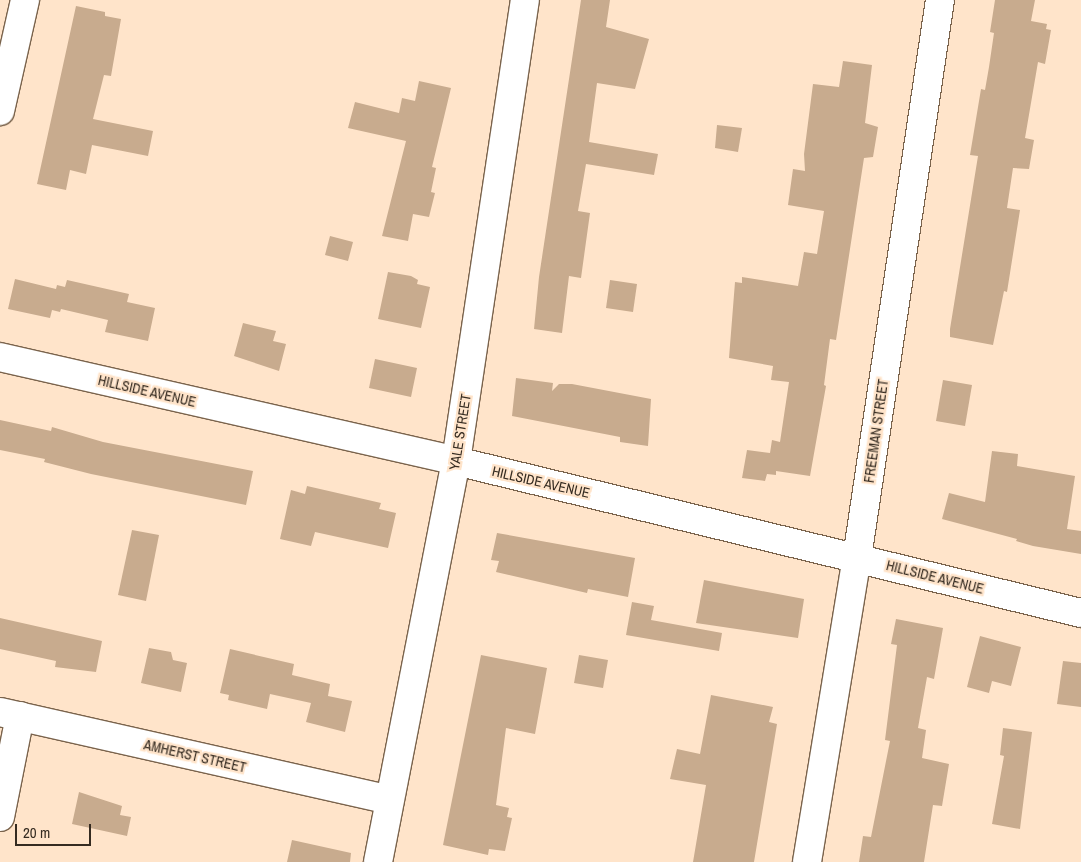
<!DOCTYPE html>
<style>
body{margin:0}
#map{position:relative;width:1081px;height:862px;overflow:hidden;background:#ffe4ca;font-family:"Archivo Narrow",sans-serif}
div>[style]{position:absolute}
.building>*{inset:0;background:#c8ab8e}
.roads{filter:drop-shadow(1px 0 #7a634c) drop-shadow(-1px 0 #7a634c) drop-shadow(0 1px #7a634c) drop-shadow(0 -1px #7a634c)}
.minor>*{height:28px;margin:-14px;padding:0 14px;transform-origin:14px;border-radius:14px;background:#fff}
span{translate:-50% -50%;white-space:nowrap;text-align:center;line-height:1.15;-webkit-text-stroke:4.5px #ffe4ca;paint-order:stroke}
.street-label{font-size:14px;color:#352b21}
.scale{position:absolute;left:15px;top:824px;width:76px;height:22px;box-sizing:border-box;border:2px solid #352b21;border-top:0;padding-left:6px;font-size:15px;line-height:18px;white-space:nowrap;color:#352b21;-webkit-text-stroke:4px #ffe4ca;paint-order:stroke}
</style>
<div id="map">
<div class="building">
<i style="clip-path:polygon(581px 0,610px 0,606px 27px,649px 39px,635px 89px,597px 83px,589px 142px,658px 154px,654px 175px,586px 164px,578px 211px,590px 213px,581px 278px,569px 276px,562px 333px,534px 329px,539px 277px)"></i>
<i style="clip-path:polygon(995px 0,1035px 0,1031px 21px,1047px 24px,1046px 29px,1051px 30px,1045px 64px,1038px 62px,1025px 138px,1034px 140px,1029px 169px,1013px 168px,1007px 208px,1020px 210px,1007px 292px,1004px 291px,993px 345px,950px 337px,950px 329px,978px 156px,970px 155px,981px 89px,985px 90px,989px 67px,994px 33px,990px 32px)"></i>
<i style="clip-path:polygon(76px 6px,105px 12px,105px 16px,121px 19px,111px 76px,104px 75px,93px 119px,153px 131px,148px 156px,92px 145px,86px 174px,70px 170px,66px 190px,37px 184px)"></i>
<i style="clip-path:polygon(843px 61px,872px 65px,865px 123px,878px 127px,873px 157px,864px 158px,836px 340px,830px 339px,824px 385px,826px 386px,810px 476px,776px 471px,776px 475px,767px 474px,765px 481px,742px 478px,747px 450px,770px 453px,772px 440px,780px 442px,789px 382px,771px 380px,773px 366px,729px 358px,735px 282px,742px 283px,742px 277px,798px 286px,804px 252px,817px 254px,824px 211px,788px 205px,793px 169px,805px 171px,804px 154px,813px 84px,839px 87px)"></i>
<i style="clip-path:polygon(419px 81px,451px 88px,432px 167px,436px 168px,431px 192px,435px 193px,429px 217px,413px 214px,408px 241px,382px 236px,406px 141px,348px 128px,355px 102px,399px 113px,402px 98px,415px 101px)"></i>
<i style="clip-path:polygon(717px 125px,742px 128px,738px 152px,715px 148px)"></i>
<i style="clip-path:polygon(330px 236px,353px 242px,348px 261px,325px 255px)"></i>
<i style="clip-path:polygon(388px 272px,411px 276px,418px 280px,417px 284px,430px 287px,421px 328px,378px 319px)"></i>
<i style="clip-path:polygon(15px 279px,56px 289px,57px 285px,65px 287px,67px 280px,129px 294px,127px 302px,155px 308px,148px 341px,105px 332px,108px 320px,61px 309px,60px 312px,52px 310px,50px 318px,8px 309px)"></i>
<i style="clip-path:polygon(610px 280px,637px 284px,633px 312px,606px 308px)"></i>
<i style="clip-path:polygon(243px 323px,276px 331px,273px 341px,286px 344px,279px 371px,234px 356px)"></i>
<i style="clip-path:polygon(375px 359px,417px 368px,411px 397px,369px 388px)"></i>
<i style="clip-path:polygon(516px 378px,553px 383px,552px 391px,559px 384px,572px 384px,651px 399px,648px 446px,620px 442px,620px 437px,512px 416px)"></i>
<i style="clip-path:polygon(943px 380px,972px 385px,965px 426px,936px 421px)"></i>
<i style="clip-path:polygon(0 420px,51px 431px,52px 427px,103px 442px,253px 471px,246px 505px,91px 474px,44px 462px,45px 459px,0 450px)"></i>
<i style="clip-path:polygon(992px 451px,1018px 454px,1017px 466px,1075px 476px,1067px 529px,1081px 531px,1081px 554px,1033px 546px,1016px 541px,1017px 539px,942px 519px,949px 493px,985px 502px)"></i>
<i style="clip-path:polygon(307px 486px,381px 503px,379px 509px,396px 513px,388px 548px,315px 532px,311px 546px,280px 539px,291px 490px,305px 494px)"></i>
<i style="clip-path:polygon(132px 530px,159px 535px,146px 601px,118px 595px)"></i>
<i style="clip-path:polygon(497px 533px,635px 558px,628px 597px,588px 589px,587px 593px,496px 572px,499px 561px,491px 560px)"></i>
<i style="clip-path:polygon(704px 580px,804px 599px,798px 638px,696px 623px)"></i>
<i style="clip-path:polygon(632px 602px,654px 606px,651px 620px,722px 633px,719px 651px,626px 635px)"></i>
<i style="clip-path:polygon(0 618px,102px 641px,96px 672px,55px 667px,56px 661px,0 649px)"></i>
<i style="clip-path:polygon(896px 619px,943px 628px,934px 679px,927px 677px,918px 728px,926px 730px,922px 758px,949px 764px,942px 806px,933px 805px,924px 862px,859px 862px,863px 836px,871px 837px,890px 741px,885px 740px,897px 645px,891px 644px)"></i>
<i style="clip-path:polygon(980px 636px,1021px 647px,1011px 686px,992px 681px,989px 693px,967px 687px)"></i>
<i style="clip-path:polygon(149px 648px,171px 652px,173px 660px,187px 663px,181px 692px,141px 683px)"></i>
<i style="clip-path:polygon(230px 649px,294px 664px,292px 675px,330px 684px,328px 696px,352px 701px,345px 732px,306px 722px,311px 703px,270px 694px,267px 709px,228px 700px,229px 695px,220px 693px)"></i>
<i style="clip-path:polygon(481px 655px,547px 668px,535px 734px,506px 728px,496px 805px,509px 808px,507px 817px,512px 818px,505px 851px,489px 849px,488px 855px,443px 845px)"></i>
<i style="clip-path:polygon(579px 655px,608px 660px,603px 688px,574px 683px)"></i>
<i style="clip-path:polygon(1063px 661px,1081px 663px,1081px 707px,1057px 704px)"></i>
<i style="clip-path:polygon(711px 695px,773px 707px,769px 722px,777px 724px,754px 862px,693px 862px,706px 785px,670px 779px,677px 749px,700px 754px)"></i>
<i style="clip-path:polygon(1003px 728px,1032px 732px,1020px 829px,992px 824px,1004px 756px,1000px 755px)"></i>
<i style="clip-path:polygon(79px 792px,122px 806px,120px 815px,131px 817px,127px 836px,72px 824px)"></i>
<i style="clip-path:polygon(292px 840px,351px 853px,350px 862px,287px 862px)"></i>
</div>
<div class="roads">
<div class="minor">
<i style="left:0;top:111px;width:114px;rotate:-77.3deg"></i>
<i style="left:0;top:357px;width:468px;rotate:12.8deg"></i>
<i style="left:456px;top:461px;width:643px;rotate:13.67deg"></i>
<i style="left:0;top:712px;width:399px;rotate:12.7deg"></i>
<i style="left:0;top:817px;width:103px;rotate:-78.8deg"></i>
<i style="left:378px;top:862px;width:409px;rotate:-79deg"></i>
<i style="left:456px;top:461px;width:466px;rotate:-81.5deg"></i>
<i style="left:807px;top:862px;width:308px;rotate:-80.7deg"></i>
<i style="left:857px;top:558px;width:564px;rotate:-81.54deg"></i>
</div>
</div>
<div class="street-label">
<span style="left:147px;top:391px;rotate:13deg">HILLSIDE AVENUE</span>
<span style="left:876px;top:431px;rotate:-82deg">FREEMAN STREET</span>
<span style="left:460px;top:432px;rotate:-81deg">YALE STREET</span>
<span style="left:541px;top:482px;rotate:13deg">HILLSIDE AVENUE</span>
<span style="left:935px;top:577px;rotate:14deg">HILLSIDE AVENUE</span>
<span style="left:195px;top:756px;rotate:13deg">AMHERST STREET</span>
</div>
<div class="scale">20 m</div>
</div>
